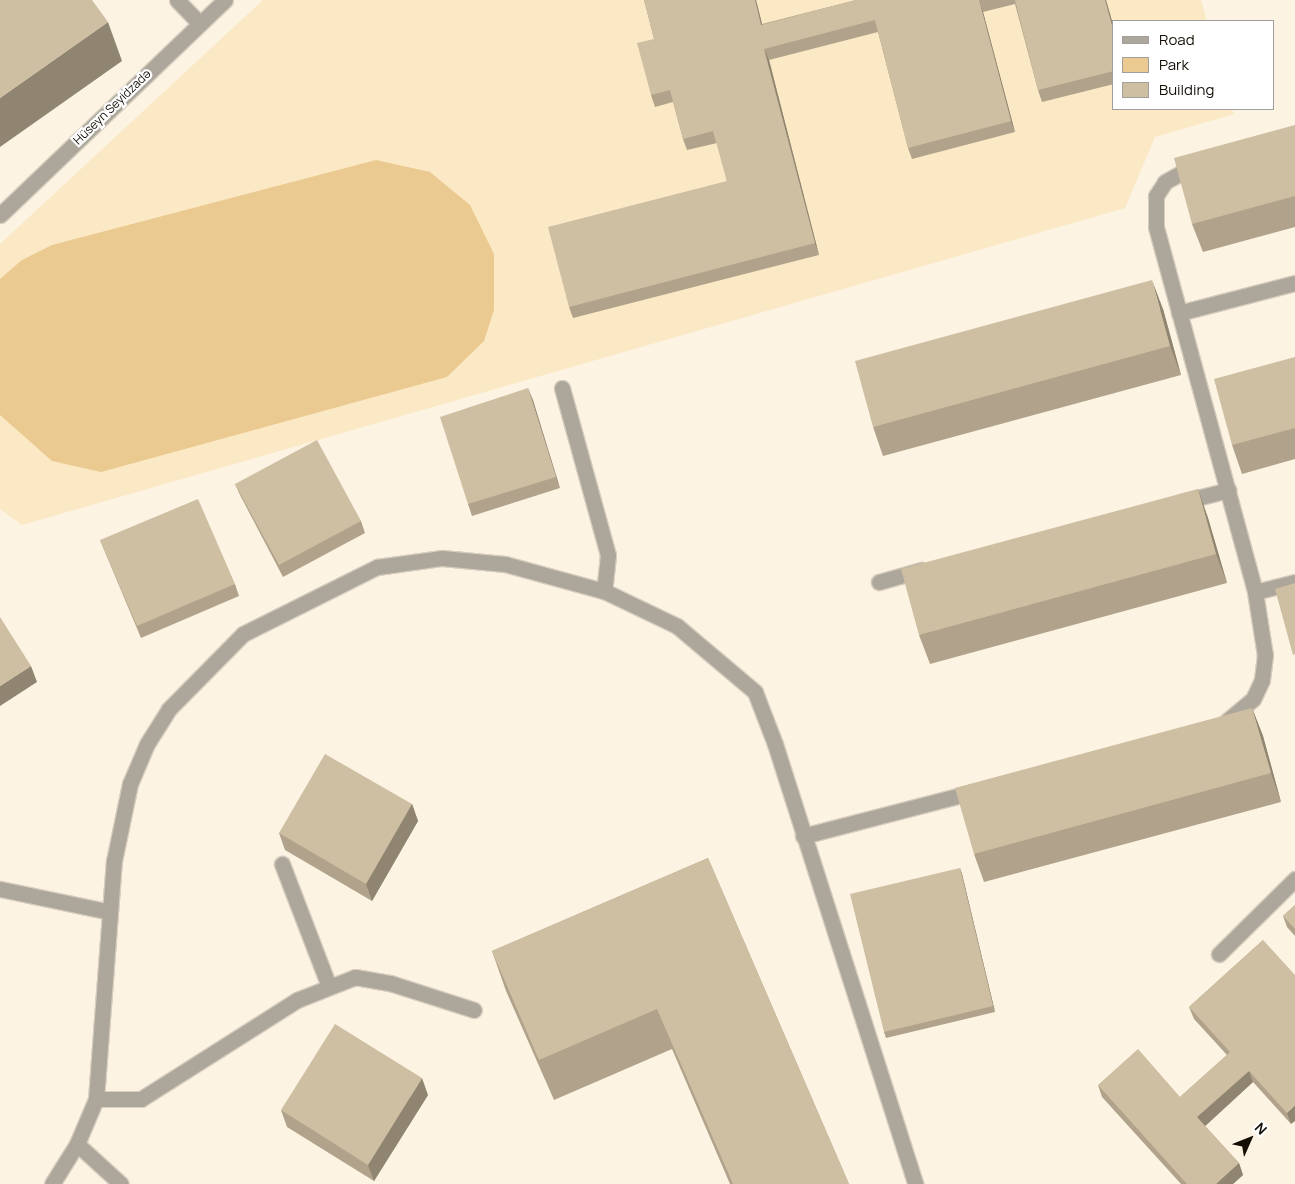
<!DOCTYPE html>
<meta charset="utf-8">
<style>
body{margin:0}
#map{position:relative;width:1295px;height:1184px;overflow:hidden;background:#fcf3e2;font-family:Manrope,sans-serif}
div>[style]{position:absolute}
.built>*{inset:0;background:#fbe8c4}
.green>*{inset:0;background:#eaca90}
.roads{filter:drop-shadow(1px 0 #d7cebf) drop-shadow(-1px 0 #d7cebf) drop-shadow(0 1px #d7cebf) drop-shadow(0 -1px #d7cebf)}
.service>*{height:15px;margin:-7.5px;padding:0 7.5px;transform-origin:7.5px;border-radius:7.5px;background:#ada69a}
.minor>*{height:15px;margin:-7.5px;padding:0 7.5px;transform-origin:7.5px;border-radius:7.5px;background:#ada69a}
.wall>*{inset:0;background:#b1a38b}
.shaded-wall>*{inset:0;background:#908571}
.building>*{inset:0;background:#cebea2}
span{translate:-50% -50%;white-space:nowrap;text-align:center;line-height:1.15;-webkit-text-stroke:4.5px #fff;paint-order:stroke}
.street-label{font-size:12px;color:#140e05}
.legend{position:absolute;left:1112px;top:20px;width:162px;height:90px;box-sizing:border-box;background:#fff;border:1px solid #a19f9b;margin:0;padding:6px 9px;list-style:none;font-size:15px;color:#140e05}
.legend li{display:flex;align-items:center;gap:10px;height:25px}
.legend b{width:25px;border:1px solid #a19f9b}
.north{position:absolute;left:1225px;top:1114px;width:50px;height:50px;-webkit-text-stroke:4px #fff;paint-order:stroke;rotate:46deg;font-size:14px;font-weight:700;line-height:20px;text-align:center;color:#140e05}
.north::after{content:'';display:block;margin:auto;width:18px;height:22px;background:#140e05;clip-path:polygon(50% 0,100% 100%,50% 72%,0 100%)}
</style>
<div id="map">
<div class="built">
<i style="clip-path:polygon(263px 0,1201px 0,1207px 21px,1114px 21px,1114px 109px,1232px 109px,1234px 114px,1155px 137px,1125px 208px,22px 525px,0 509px,0 244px)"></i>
</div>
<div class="green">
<i style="clip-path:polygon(376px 160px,430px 172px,470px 205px,494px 254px,494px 310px,484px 341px,447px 377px,101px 472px,52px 461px,0 415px,0 279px,22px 260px,52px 245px)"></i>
</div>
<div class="roads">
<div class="service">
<i style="left:177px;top:0;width:33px;rotate:46deg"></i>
<i style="left:1197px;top:164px;width:37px;rotate:151deg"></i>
<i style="left:1165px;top:182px;width:17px;rotate:123deg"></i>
<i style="left:1156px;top:196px;width:31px;rotate:90deg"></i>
<i style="left:1156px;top:227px;width:378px;rotate:74.8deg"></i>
<i style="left:1255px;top:592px;width:64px;rotate:81deg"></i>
<i style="left:1265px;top:655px;width:25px;rotate:97deg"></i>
<i style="left:1262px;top:680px;width:21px;rotate:115deg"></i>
<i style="left:1253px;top:699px;width:35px;rotate:140deg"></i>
<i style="left:1179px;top:313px;width:120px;rotate:-14.5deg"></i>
<i style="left:562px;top:388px;width:173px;rotate:74.6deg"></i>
<i style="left:608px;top:555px;width:36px;rotate:96deg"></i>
<i style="left:1181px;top:502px;width:49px;rotate:-14.3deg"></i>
<i style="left:879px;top:582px;width:44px;rotate:-15.9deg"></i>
<i style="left:1255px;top:592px;width:41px;rotate:-14deg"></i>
<i style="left:803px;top:836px;width:180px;rotate:-14.5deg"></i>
<i style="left:282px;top:864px;width:129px;rotate:69deg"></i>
<i style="left:0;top:889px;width:112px;rotate:11.8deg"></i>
<i style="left:1219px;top:954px;width:107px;rotate:-44.6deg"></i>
<i style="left:96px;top:1099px;width:45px"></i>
<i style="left:141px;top:1099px;width:185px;rotate:-32.4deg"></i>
<i style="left:297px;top:1000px;width:62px;rotate:-21.6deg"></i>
<i style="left:355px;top:977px;width:36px;rotate:10deg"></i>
<i style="left:390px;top:983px;width:88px;rotate:17.8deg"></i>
<i style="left:77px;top:1144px;width:59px;rotate:42.3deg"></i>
<i style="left:52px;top:1184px;width:47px;rotate:-58deg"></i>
<i style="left:77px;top:1144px;width:49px;rotate:-67.1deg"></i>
<i style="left:96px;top:1099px;width:239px;rotate:-85.7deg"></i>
<i style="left:114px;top:861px;width:79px;rotate:-78.3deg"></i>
<i style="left:130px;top:784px;width:43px;rotate:-67deg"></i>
<i style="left:147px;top:744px;width:41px;rotate:-57.8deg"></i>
<i style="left:169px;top:709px;width:105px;rotate:-45.4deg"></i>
<i style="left:243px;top:634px;width:150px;rotate:-26.6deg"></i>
<i style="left:377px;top:567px;width:66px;rotate:-7.9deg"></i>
<i style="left:442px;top:558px;width:63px;rotate:5.4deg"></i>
<i style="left:505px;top:564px;width:103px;rotate:15.3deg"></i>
<i style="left:604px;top:591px;width:81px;rotate:25.6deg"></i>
<i style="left:677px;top:626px;width:102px;rotate:40.2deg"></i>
<i style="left:755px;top:692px;width:56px;rotate:69deg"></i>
<i style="left:775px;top:744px;width:462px;rotate:72.3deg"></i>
</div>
<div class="minor">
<i style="left:0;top:215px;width:311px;rotate:-43.7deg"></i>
</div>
</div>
<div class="wall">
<i style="clip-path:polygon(644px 0,756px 0,762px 24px,856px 0,1106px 0,1114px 28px,1114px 84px,1042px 102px,1038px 90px,1015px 4px,983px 12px,1015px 132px,912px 159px,908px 148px,878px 32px,769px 60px,819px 255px,573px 318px,569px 307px,727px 181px,717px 143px,687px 150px,683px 139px,673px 102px,655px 107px,651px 95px,654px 39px)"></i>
<i style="clip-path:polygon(1295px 125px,1295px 227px,1203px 252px,1192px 224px)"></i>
<i style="clip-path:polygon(1163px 309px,1181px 375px,883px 456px,873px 427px)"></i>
<i style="clip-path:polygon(1295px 357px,1295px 459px,1242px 474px,1232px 445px)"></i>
<i style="clip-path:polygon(528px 388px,560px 488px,472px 516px,468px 504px)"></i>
<i style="clip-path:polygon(235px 484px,361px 521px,365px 533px,283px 577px,240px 495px)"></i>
<i style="clip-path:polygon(1198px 489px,1208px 518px,1227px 583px,930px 664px,919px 635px)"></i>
<i style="clip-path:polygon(100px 540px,235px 584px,239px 596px,141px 638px,105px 552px)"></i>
<i style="clip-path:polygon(1252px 708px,1263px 736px,1281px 802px,984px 882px,974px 854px)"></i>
<i style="clip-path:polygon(412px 804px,418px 821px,372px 901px,285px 850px,279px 833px)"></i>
<i style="clip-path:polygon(708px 858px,849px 1184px,730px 1184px,672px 1049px,554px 1100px,506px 991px,492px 951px)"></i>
<i style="clip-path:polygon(960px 868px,962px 874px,995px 1012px,886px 1038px,884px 1032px)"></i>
<i style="clip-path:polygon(1295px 905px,1295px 936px,1287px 927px,1283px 916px)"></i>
<i style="clip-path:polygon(1263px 940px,1291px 1124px,1253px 1082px,1205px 1126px,1239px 1163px,1243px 1175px,1233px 1184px,1181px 1184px,1102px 1097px,1098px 1085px,1180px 1097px,1227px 1055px,1194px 1019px,1189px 1007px)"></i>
<i style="clip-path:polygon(428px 1095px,374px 1181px,287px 1127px,281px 1110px)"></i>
</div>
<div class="shaded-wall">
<i style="clip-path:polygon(755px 0,756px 0,765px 36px,761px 25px)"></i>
<i style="clip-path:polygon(979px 0,983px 12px,1015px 132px,1011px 121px)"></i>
<i style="clip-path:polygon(1105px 0,1106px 0,1114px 28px,1114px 33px)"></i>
<i style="clip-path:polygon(108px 22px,122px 61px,0 147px,0 98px)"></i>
<i style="clip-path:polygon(764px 49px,769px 60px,819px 255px,815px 243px)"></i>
<i style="clip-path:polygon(1152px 280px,1163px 309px,1181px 375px,1170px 346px)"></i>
<i style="clip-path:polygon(528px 388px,533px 400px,560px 488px,556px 477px)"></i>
<i style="clip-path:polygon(1198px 489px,1208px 518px,1227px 583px,1216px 554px)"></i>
<i style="clip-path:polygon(31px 666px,37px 682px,0 706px,0 686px)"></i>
<i style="clip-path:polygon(1252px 708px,1263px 736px,1281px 802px,1271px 773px)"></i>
<i style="clip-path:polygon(412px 804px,418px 821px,372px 901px,366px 884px)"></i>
<i style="clip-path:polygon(960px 868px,962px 874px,995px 1012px,993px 1006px)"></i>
<i style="clip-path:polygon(1249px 1071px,1253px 1082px,1202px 1129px,1197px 1117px)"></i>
<i style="clip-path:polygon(422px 1078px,428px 1095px,374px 1181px,368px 1165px)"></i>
<i style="clip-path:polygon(1295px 1105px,1295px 1121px,1291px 1124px,1287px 1113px)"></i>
<i style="clip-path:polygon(1239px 1163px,1243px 1175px,1233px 1184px,1216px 1184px)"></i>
</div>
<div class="building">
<i style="clip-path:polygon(0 0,92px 0,108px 22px,0 98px)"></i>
<i style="clip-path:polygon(644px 0,755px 0,761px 25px,856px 0,981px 0,979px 0,1011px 121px,908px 148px,875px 20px,764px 49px,815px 243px,569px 307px,548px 227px,727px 181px,713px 131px,683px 139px,670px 90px,651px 95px,637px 43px,654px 39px)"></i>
<i style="clip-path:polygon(1015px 0,1105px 0,1114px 33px,1114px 71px,1038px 90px)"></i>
<i style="clip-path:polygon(1295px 125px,1295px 196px,1192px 224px,1174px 158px)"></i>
<i style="clip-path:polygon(1152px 280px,1170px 346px,873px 427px,855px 361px)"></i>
<i style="clip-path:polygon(1295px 357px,1295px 428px,1232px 445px,1214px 379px)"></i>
<i style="clip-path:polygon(528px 388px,556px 477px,468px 504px,440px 417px)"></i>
<i style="clip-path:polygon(317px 440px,361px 521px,279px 565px,235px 484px)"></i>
<i style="clip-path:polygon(1198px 489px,1216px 554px,919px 635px,901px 569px)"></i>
<i style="clip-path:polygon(198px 499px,235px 584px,137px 626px,100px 540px)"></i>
<i style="clip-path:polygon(1295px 583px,1295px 654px,1293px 655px,1275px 589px)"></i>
<i style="clip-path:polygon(0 617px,31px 666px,0 686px)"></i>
<i style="clip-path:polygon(1252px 708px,1271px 773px,974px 854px,955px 788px)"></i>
<i style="clip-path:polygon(325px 754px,412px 804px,366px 884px,279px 833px)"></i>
<i style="clip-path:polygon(708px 858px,849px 1184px,733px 1184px,657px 1009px,539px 1060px,492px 951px)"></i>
<i style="clip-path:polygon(960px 868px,993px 1006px,884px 1032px,850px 894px)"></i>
<i style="clip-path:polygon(1295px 905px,1295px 929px,1283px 916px)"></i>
<i style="clip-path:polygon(1263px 940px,1295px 975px,1295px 1105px,1287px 1113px,1249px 1071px,1197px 1117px,1239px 1163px,1216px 1184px,1187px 1184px,1098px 1085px,1138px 1049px,1180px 1097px,1230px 1052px,1189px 1007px)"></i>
<i style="clip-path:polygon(335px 1024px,422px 1078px,368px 1165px,281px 1110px)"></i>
</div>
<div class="street-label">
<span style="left:112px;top:107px;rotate:-44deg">Hüseyn Seyidzadə</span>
</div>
<ul class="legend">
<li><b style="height:6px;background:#ada69a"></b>Road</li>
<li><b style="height:14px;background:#eaca90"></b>Park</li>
<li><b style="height:14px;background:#cebea2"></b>Building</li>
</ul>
<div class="north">N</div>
</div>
